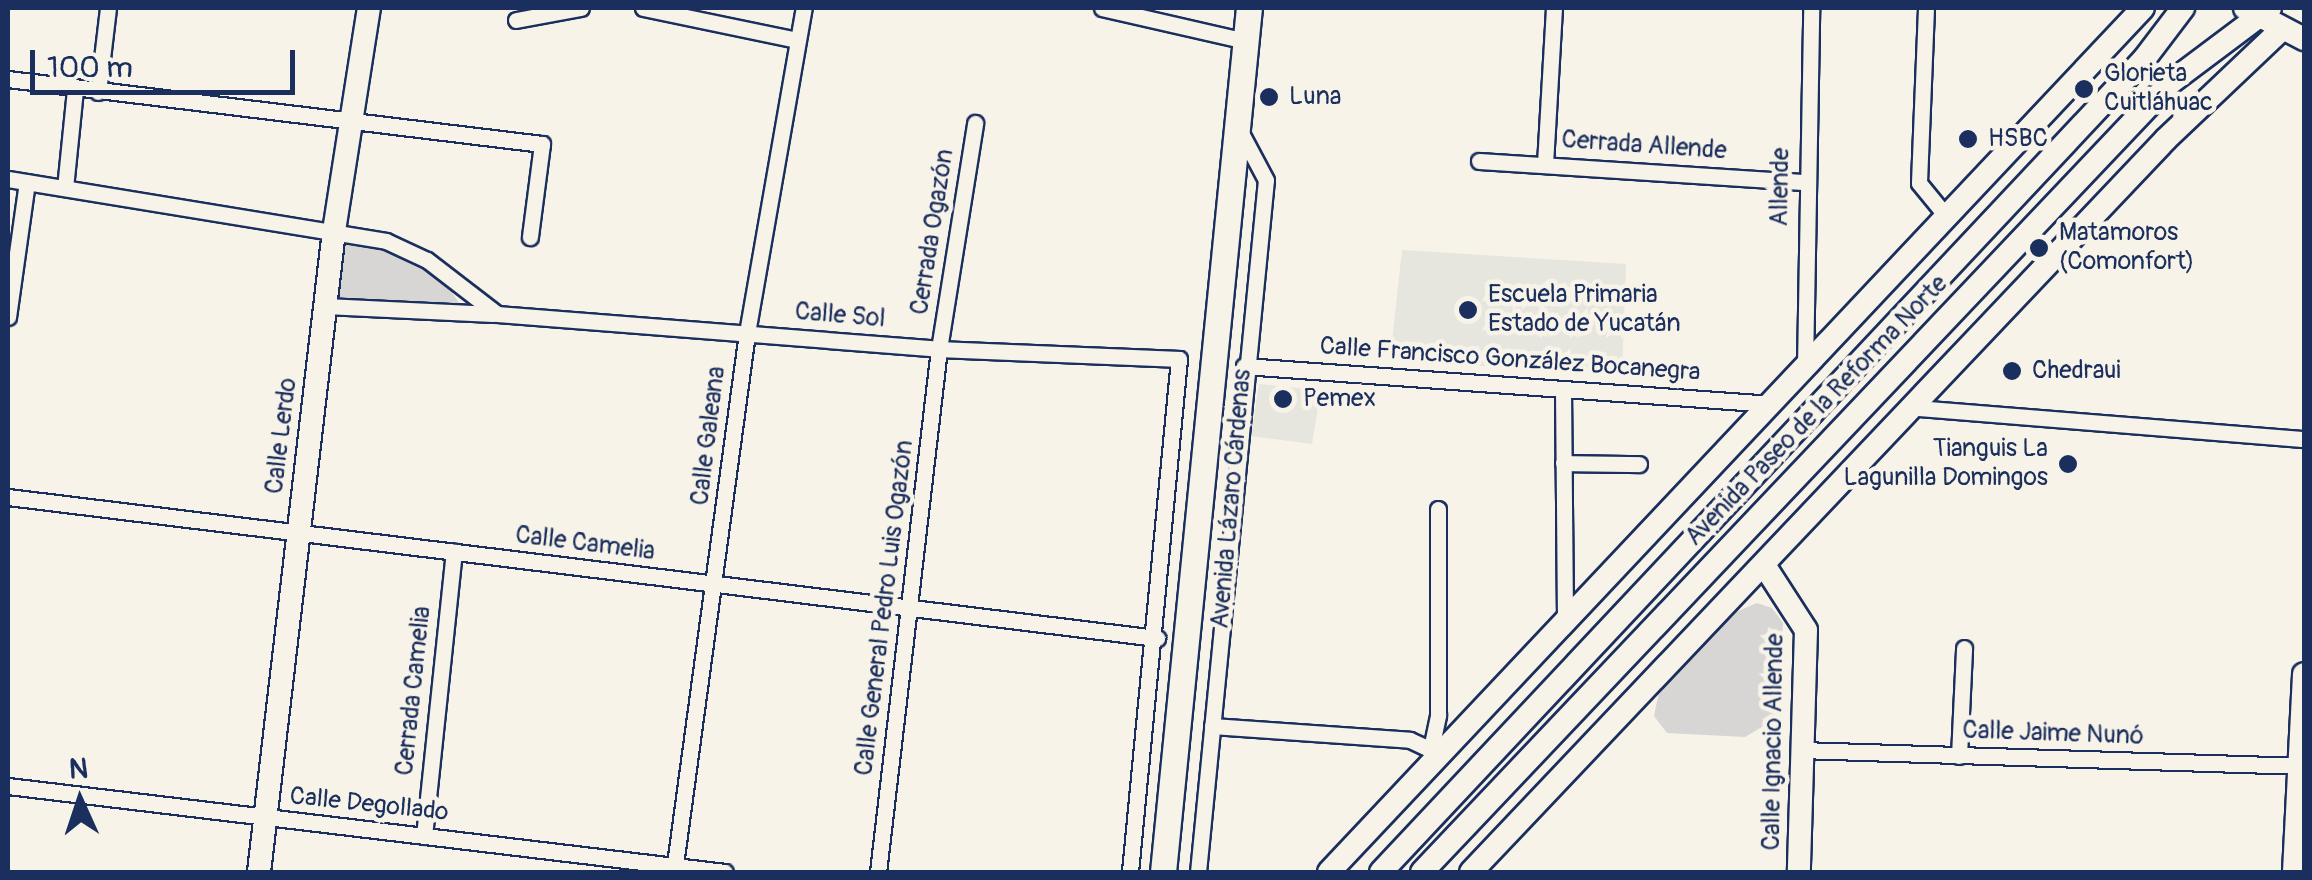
<!DOCTYPE html>
<meta charset="utf-8">
<style>
body{margin:0}
#map{position:relative;width:2312px;height:880px;overflow:hidden;background:#f7f3e8;font-family:Pangolin,sans-serif}
div>[style]{position:absolute}
.built>*{inset:0;background:#e6e5de}
.green>*{inset:0;background:#d7d6d4}
.roads{filter:drop-shadow(2px 0 #1b2f5e) drop-shadow(-2px 0 #1b2f5e) drop-shadow(0 2px #1b2f5e) drop-shadow(0 -2px #1b2f5e)}
.street>*{height:15px;margin:-7.5px;padding:0 7.5px;transform-origin:7.5px;border-radius:7.5px;background:#f7f3e8}
.secondary>*{height:22px;margin:-11px;padding:0 11px;transform-origin:11px;border-radius:11px;background:#f7f3e8}
.primary>*{height:25px;margin:-12.5px;padding:0 12.5px;transform-origin:12.5px;border-radius:12.5px;background:#f7f3e8}
.dots>*{width:28px;height:28px;translate:-50% -50%;box-sizing:border-box;border:5px solid #f7f3e8;border-radius:50%}
span{translate:-50% -50%;white-space:nowrap;text-align:center;line-height:1.15;-webkit-text-stroke:9px #f7f3e8;paint-order:stroke}
.poi-label{font-size:25px;color:#1b2f5e}
.left{translate:0 -50%;text-align:left}
.right{translate:-100% -50%;text-align:right}
.street-label{font-size:25px;color:#1b2f5e}
.frame{position:absolute;inset:0;border:10px solid #1b2f5e;pointer-events:none}
.north{position:absolute;left:30px;top:750px;width:100px;height:100px;-webkit-text-stroke:8px #f7f3e8;paint-order:stroke;rotate:357deg;font-size:28px;font-weight:700;line-height:40px;text-align:center;color:#1b2f5e}
.north::after{content:'';display:block;margin:auto;width:35px;height:45px;background:#1b2f5e;clip-path:polygon(50% 0,100% 100%,50% 72%,0 100%)}
.scale{position:absolute;left:30px;top:50px;width:265px;height:45px;box-sizing:border-box;border:5px solid #1b2f5e;border-top:0;padding-left:12px;font-size:30px;line-height:35px;white-space:nowrap;color:#1b2f5e;-webkit-text-stroke:8px #f7f3e8;paint-order:stroke}
</style>
<div id="map">
<div class="built">
<i style="clip-path:polygon(1402px 250px,1626px 264px,1622px 375px,1390px 360px)"></i>
<i style="clip-path:polygon(1259px 384px,1321px 390px,1312px 444px,1251px 436px)"></i>
</div>
<div class="green">
<i style="clip-path:polygon(345px 236px,405px 251px,443px 279px,463px 309px,336px 299px)"></i>
<i style="clip-path:polygon(1757px 603px,1772px 608px,1783px 623px,1777px 718px,1745px 737px,1667px 733px,1654px 716px,1659px 692px,1736px 612px)"></i>
</div>
<div class="roads">
<div class="street">
<i style="left:643px;top:8px;width:158px;rotate:11.7deg"></i>
<i style="left:1102px;top:8px;width:148px;rotate:12.9deg"></i>
<i style="left:1926px;top:8px;width:175px;rotate:92.3deg"></i>
<i style="left:1919px;top:183px;width:43px;rotate:50.7deg"></i>
<i style="left:516px;top:20px;width:66px;rotate:-10.5deg"></i>
<i style="left:8px;top:79px;width:538px;rotate:6.94deg"></i>
<i style="left:542px;top:144px;width:94px;rotate:97.4deg"></i>
<i style="left:98px;top:92px;width:85px;rotate:-83.2deg"></i>
<i style="left:1479px;top:161px;width:328px;rotate:3.7deg"></i>
<i style="left:1545px;top:164px;width:156px;rotate:-86.7deg"></i>
<i style="left:8px;top:179px;width:383px;rotate:9.3deg"></i>
<i style="left:386px;top:241px;width:45px;rotate:24.9deg"></i>
<i style="left:427px;top:260px;width:88px;rotate:37.6deg"></i>
<i style="left:497px;top:314px;width:443px;rotate:4.5deg"></i>
<i style="left:939px;top:349px;width:240px;rotate:2.4deg"></i>
<i style="left:1179px;top:359px;width:515px;rotate:95.46deg"></i>
<i style="left:65px;top:188px;width:100px;rotate:-84.2deg"></i>
<i style="left:325px;top:306px;width:168px;rotate:2.7deg"></i>
<i style="left:8px;top:317px;width:136px;rotate:-82deg"></i>
<i style="left:1244px;top:366px;width:529px;rotate:4.12deg"></i>
<i style="left:1805px;top:367px;width:359px;rotate:-89deg"></i>
<i style="left:1563px;top:389px;width:234px;rotate:89.5deg"></i>
<i style="left:1917px;top:408px;width:388px;rotate:4.6deg"></i>
<i style="left:1563px;top:463px;width:76px;rotate:0.8deg"></i>
<i style="left:8px;top:497px;width:1158px;rotate:7deg"></i>
<i style="left:1212px;top:726px;width:198px;rotate:4deg"></i>
<i style="left:1410px;top:740px;width:31px;rotate:25deg"></i>
<i style="left:1432px;top:744px;width:30px;rotate:-78deg"></i>
<i style="left:1438px;top:715px;width:206px;rotate:-90deg"></i>
<i style="left:1800px;top:750px;width:504px;rotate:1.82deg"></i>
<i style="left:1959px;top:756px;width:108px;rotate:-87.3deg"></i>
<i style="left:8px;top:786px;width:722px;rotate:6.84deg"></i>
<i style="left:424px;top:836px;width:286px;rotate:-84deg"></i>
<i style="left:674px;top:872px;width:544px;rotate:-82.29deg"></i>
<i style="left:747px;top:333px;width:330px;rotate:-80.1deg"></i>
<i style="left:878px;top:872px;width:527px;rotate:-83.35deg"></i>
<i style="left:939px;top:349px;width:229px;rotate:-80.9deg"></i>
<i style="left:1198px;top:872px;width:695px;rotate:-84.39deg"></i>
<i style="left:1266px;top:180px;width:55px;rotate:-118deg"></i>
</div>
<div class="secondary">
<i style="left:2245px;top:8px;width:67px;rotate:27.7deg"></i>
<i style="left:1764px;top:565px;width:77px;rotate:57.1deg"></i>
<i style="left:1806px;top:630px;width:242px;rotate:91.7deg"></i>
<i style="left:259px;top:872px;width:645px;rotate:-83.33deg"></i>
<i style="left:334px;top:231px;width:226px;rotate:-81.1deg"></i>
<i style="left:1329px;top:872px;width:1187px;rotate:-46.71deg"></i>
<i style="left:1381px;top:872px;width:1116px;rotate:-46.81deg"></i>
<i style="left:2145px;top:58px;width:63px;rotate:-52.8deg"></i>
<i style="left:1422px;top:872px;width:1087px;rotate:-46.53deg"></i>
<i style="left:2170px;top:83px;width:125px;rotate:-36.9deg"></i>
<i style="left:1471px;top:872px;width:1010px;rotate:-46.52deg"></i>
<i style="left:2166px;top:139px;width:158px;rotate:-43.5deg"></i>
<i style="left:2294px;top:872px;width:198px;rotate:-87.1deg"></i>
</div>
<div class="primary">
<i style="left:1163px;top:872px;width:868px;rotate:-84.32deg"></i>
</div>
</div>
<div class="dots">
<i style="left:2084px;top:89px;background:#1b2f5e"></i>
<i style="left:1269px;top:97px;background:#1b2f5e"></i>
<i style="left:1968px;top:139px;background:#1b2f5e"></i>
<i style="left:2039px;top:248px;background:#1b2f5e"></i>
<i style="left:1468px;top:310px;background:#1b2f5e"></i>
<i style="left:2012px;top:371px;background:#1b2f5e"></i>
<i style="left:1283px;top:399px;background:#1b2f5e"></i>
<i style="left:2068px;top:464px;background:#1b2f5e"></i>
</div>
<div class="poi-label">
<span class="left" style="left:2104px;top:89px">Glorieta<br>Cuitláhuac</span>
<span class="left" style="left:1289px;top:97px">Luna</span>
<span class="left" style="left:1988px;top:139px">HSBC</span>
<span class="left" style="left:2059px;top:248px">Matamoros<br>(Comonfort)</span>
<span class="left" style="left:1488px;top:310px">Escuela Primaria<br>Estado de Yucatán</span>
<span class="left" style="left:2032px;top:371px">Chedraui</span>
<span class="left" style="left:1303px;top:399px">Pemex</span>
<span class="right" style="left:2048px;top:464px">Tianguis La<br>Lagunilla Domingos</span>
</div>
<div class="street-label">
<span style="left:1644px;top:146px;rotate:4deg">Cerrada Allende</span>
<span style="left:1781px;top:187px;rotate:-89deg">Allende</span>
<span style="left:933px;top:232px;rotate:-81deg">Cerrada Ogazón</span>
<span style="left:840px;top:316px;rotate:5deg">Calle Sol</span>
<span style="left:1510px;top:360px;rotate:4deg">Calle Francisco González Bocanegra</span>
<span style="left:1817px;top:411px;rotate:-46deg">Avenida Paseo de la Reforma Norte</span>
<span style="left:282px;top:436px;rotate:-83deg">Calle Lerdo</span>
<span style="left:709px;top:436px;rotate:-83deg">Calle Galeana</span>
<span style="left:1232px;top:499px;rotate:-85deg">Avenida Lázaro Cárdenas</span>
<span style="left:585px;top:544px;rotate:7deg">Calle Camelia</span>
<span style="left:885px;top:608px;rotate:-83deg">Calle General Pedro Luis Ogazón</span>
<span style="left:414px;top:691px;rotate:-84deg">Cerrada Camelia</span>
<span style="left:2053px;top:734px;rotate:2deg">Calle Jaime Nunó</span>
<span style="left:1774px;top:742px;rotate:-89deg">Calle Ignacio Allende</span>
<span style="left:369px;top:805px;rotate:6deg">Calle Degollado</span>
</div>
<div class="frame"></div>
<div class="north">N</div>
<div class="scale">100 m</div>
</div>
